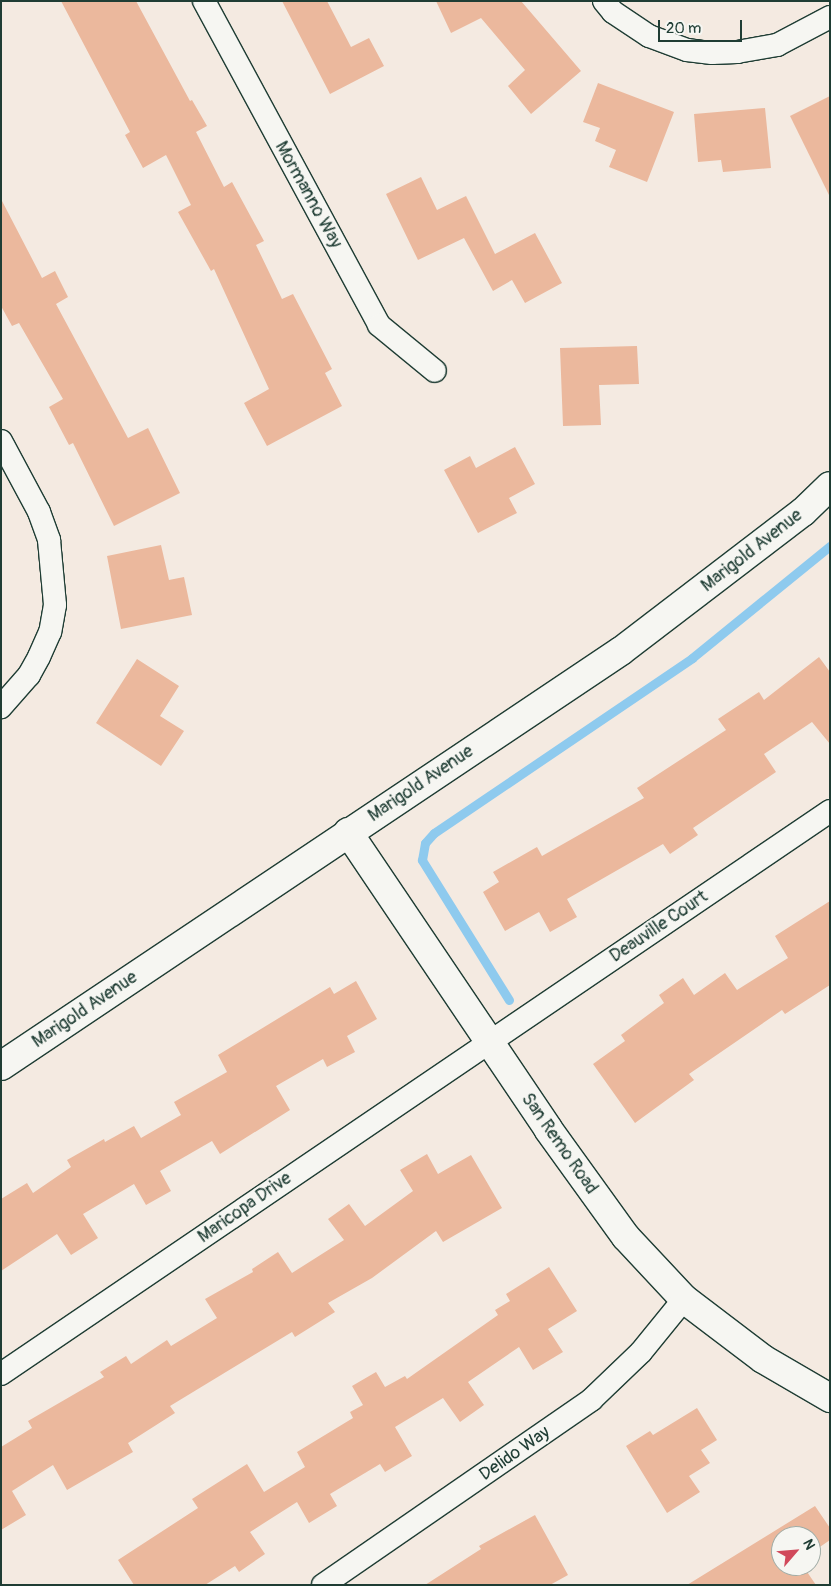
<!DOCTYPE html>
<style>
body{margin:0}
#map{position:relative;width:831px;height:1586px;overflow:hidden;background:#f4eae1;font-family:Pangolin,sans-serif}
div>[style]{position:absolute}
.stream>*{height:9px;margin:-4.5px;padding:0 4.5px;transform-origin:4.5px;border-radius:4.5px;background:#8ecaee}
.building>*{inset:0;background:#ebb89d}
.roads{filter:drop-shadow(1px 0 #1f3d34) drop-shadow(-1px 0 #1f3d34) drop-shadow(0 1px #1f3d34) drop-shadow(0 -1px #1f3d34)}
.street>*{height:22px;margin:-11px;padding:0 11px;transform-origin:11px;border-radius:11px;background:#f6f6f2}
.secondary>*{height:28px;margin:-14px;padding:0 14px;transform-origin:14px;border-radius:14px;background:#f6f6f2}
span{translate:-50% -50%;white-space:nowrap;text-align:center;line-height:1.15;-webkit-text-stroke:4px #f6f6f2;paint-order:stroke}
.street-label{font-size:18px;color:#1f3d34}
.frame{position:absolute;inset:0;border:2px solid #1f3d34;pointer-events:none}
.north{position:absolute;left:771px;top:1526px;width:50px;height:50px;box-sizing:border-box;background:#f6f6f2;border:1px solid #a0aca6;border-radius:50%;rotate:63deg;font-size:14px;font-weight:700;line-height:20px;text-align:center;color:#1f3d34}
.north::after{content:'';display:block;margin:auto;width:18px;height:22px;background:#d1495b;clip-path:polygon(50% 0,100% 100%,50% 72%,0 100%)}
.scale{position:absolute;left:658px;top:20px;width:84px;height:22px;box-sizing:border-box;border:2px solid #1f3d34;border-top:0;padding-left:6px;font-size:15px;line-height:18px;white-space:nowrap;color:#1f3d34;-webkit-text-stroke:4px #f6f6f2;paint-order:stroke}
</style>
<div id="map">
<div class="stream">
<i style="left:509px;top:1000px;width:165px;rotate:-121.9deg"></i>
<i style="left:422px;top:860px;width:17px;rotate:-80deg"></i>
<i style="left:425px;top:843px;width:13px;rotate:-48deg"></i>
<i style="left:434px;top:833px;width:312px;rotate:-34.1deg"></i>
<i style="left:692px;top:658px;width:178px;rotate:-39.1deg"></i>
</div>
<div class="building">
<i style="clip-path:polygon(61px 1px,136px 1px,190px 101px,192px 100px,207px 126px,196px 132px,224px 187px,232px 182px,264px 241px,256px 245px,282px 299px,293px 294px,332px 369px,325px 373px,342px 406px,267px 446px,244px 403px,269px 389px,214px 269px,211px 271px,178px 212px,191px 205px,166px 155px,143px 168px,125px 135px,130px 132px)"></i>
<i style="clip-path:polygon(282px 1px,327px 1px,351px 47px,369px 38px,384px 66px,330px 94px)"></i>
<i style="clip-path:polygon(436px 1px,521px 1px,581px 71px,531px 114px,508px 86px,525px 70px,481px 18px,451px 33px)"></i>
<i style="clip-path:polygon(598px 83px,674px 112px,647px 182px,609px 167px,616px 150px,595px 141px,600px 128px,583px 122px)"></i>
<i style="clip-path:polygon(830px 96px,830px 197px,790px 116px)"></i>
<i style="clip-path:polygon(765px 108px,771px 168px,723px 172px,721px 160px,698px 162px,694px 114px)"></i>
<i style="clip-path:polygon(421px 177px,437px 210px,466px 196px,495px 254px,535px 233px,562px 283px,525px 303px,512px 280px,493px 291px,464px 238px,418px 260px,386px 194px)"></i>
<i style="clip-path:polygon(1px 199px,42px 278px,55px 271px,68px 297px,56px 304px,128px 438px,148px 428px,180px 493px,114px 526px,73px 443px,69px 445px,49px 407px,63px 399px,19px 323px,12px 326px,1px 306px)"></i>
<i style="clip-path:polygon(637px 346px,639px 384px,599px 385px,601px 425px,563px 426px,560px 348px)"></i>
<i style="clip-path:polygon(515px 447px,535px 484px,509px 498px,517px 513px,478px 533px,444px 470px,470px 456px,476px 468px)"></i>
<i style="clip-path:polygon(161px 545px,169px 580px,184px 577px,192px 615px,121px 629px,107px 556px)"></i>
<i style="clip-path:polygon(819px 657px,830px 672px,830px 744px,812px 722px,764px 754px,776px 772px,693px 828px,698px 835px,670px 854px,663px 844px,567px 899px,577px 917px,550px 932px,539px 912px,505px 931px,483px 892px,499px 882px,493px 872px,537px 847px,542px 856px,644px 798px,637px 788px,726px 730px,718px 719px,759px 692px,764px 700px)"></i>
<i style="clip-path:polygon(137px 659px,179px 686px,160px 716px,184px 731px,161px 766px,96px 723px)"></i>
<i style="clip-path:polygon(830px 901px,830px 985px,785px 1014px,782px 1010px,689px 1074px,694px 1080px,635px 1123px,593px 1064px,625px 1041px,621px 1035px,664px 1003px,659px 995px,683px 978px,694px 995px,725px 973px,737px 990px,788px 958px,775px 936px)"></i>
<i style="clip-path:polygon(356px 981px,377px 1019px,347px 1036px,355px 1052px,327px 1067px,323px 1059px,276px 1086px,290px 1110px,220px 1154px,212px 1141px,160px 1171px,171px 1191px,146px 1205px,134px 1184px,83px 1214px,98px 1238px,71px 1255px,57px 1234px,1px 1271px,1px 1199px,27px 1183px,33px 1193px,71px 1167px,67px 1160px,104px 1139px,105px 1142px,134px 1126px,141px 1138px,181px 1115px,174px 1102px,227px 1072px,218px 1055px,330px 987px,334px 994px)"></i>
<i style="clip-path:polygon(427px 1154px,438px 1174px,471px 1155px,502px 1208px,443px 1242px,436px 1231px,372px 1278px,328px 1303px,335px 1312px,295px 1337px,292px 1332px,170px 1406px,175px 1413px,128px 1443px,133px 1452px,67px 1490px,53px 1465px,12px 1491px,26px 1515px,1px 1530px,1px 1447px,32px 1428px,28px 1421px,104px 1377px,100px 1372px,126px 1356px,131px 1364px,167px 1340px,171px 1346px,217px 1318px,205px 1299px,253px 1272px,252px 1269px,278px 1252px,292px 1273px,344px 1240px,328px 1219px,349px 1204px,365px 1226px,413px 1191px,400px 1170px)"></i>
<i style="clip-path:polygon(549px 1267px,577px 1311px,548px 1329px,563px 1352px,533px 1370px,519px 1347px,468px 1382px,484px 1405px,460px 1422px,443px 1398px,395px 1427px,412px 1456px,385px 1472px,380px 1464px,330px 1494px,337px 1506px,309px 1523px,297px 1502px,250px 1532px,265px 1554px,239px 1572px,235px 1566px,205px 1585px,134px 1585px,118px 1560px,198px 1508px,192px 1499px,247px 1464px,264px 1492px,305px 1467px,297px 1452px,353px 1418px,350px 1412px,363px 1405px,352px 1386px,376px 1372px,385px 1387px,405px 1376px,407px 1379px,498px 1315px,495px 1310px,510px 1301px,506px 1294px)"></i>
<i style="clip-path:polygon(697px 1408px,717px 1440px,701px 1450px,710px 1463px,689px 1476px,700px 1492px,667px 1513px,626px 1446px,650px 1431px,653px 1435px)"></i>
<i style="clip-path:polygon(815px 1506px,830px 1528px,830px 1540px,811px 1553px,811px 1536px,781px 1536px,781px 1566px,803px 1566px,816px 1585px,687px 1585px)"></i>
<i style="clip-path:polygon(535px 1515px,568px 1575px,550px 1585px,425px 1585px,481px 1549px,479px 1546px)"></i>
</div>
<div class="roads">
<div class="street">
<i style="left:204px;top:1px;width:368px;rotate:61.6deg"></i>
<i style="left:379px;top:325px;width:72px;rotate:39.4deg"></i>
<i style="left:604px;top:1px;width:14px;rotate:51deg"></i>
<i style="left:613px;top:12px;width:43px;rotate:33.7deg"></i>
<i style="left:649px;top:36px;width:40px;rotate:20.2deg"></i>
<i style="left:687px;top:50px;width:25px;rotate:7deg"></i>
<i style="left:712px;top:53px;width:25px;rotate:-2deg"></i>
<i style="left:737px;top:52px;width:41px;rotate:-9.9deg"></i>
<i style="left:777px;top:45px;width:60px;rotate:-27.8deg"></i>
<i style="left:1px;top:441px;width:81px;rotate:61.8deg"></i>
<i style="left:39px;top:512px;width:30px;rotate:70deg"></i>
<i style="left:49px;top:540px;width:65px;rotate:84.7deg"></i>
<i style="left:55px;top:605px;width:27px;rotate:100deg"></i>
<i style="left:50px;top:632px;width:27px;rotate:114deg"></i>
<i style="left:39px;top:657px;width:21px;rotate:119deg"></i>
<i style="left:29px;top:675px;width:43px;rotate:131.2deg"></i>
<i style="left:1px;top:1374px;width:1002px;rotate:-34.18deg"></i>
<i style="left:323px;top:1585px;width:326px;rotate:-34.6deg"></i>
<i style="left:591px;top:1400px;width:69px;rotate:-43.8deg"></i>
<i style="left:641px;top:1352px;width:68px;rotate:-50.9deg"></i>
</div>
<div class="secondary">
<i style="left:348px;top:832px;width:358px;rotate:56deg"></i>
<i style="left:548px;top:1129px;width:133px;rotate:54.2deg"></i>
<i style="left:626px;top:1237px;width:85px;rotate:46.9deg"></i>
<i style="left:684px;top:1299px;width:99px;rotate:37.2deg"></i>
<i style="left:763px;top:1359px;width:78px;rotate:30.2deg"></i>
<i style="left:1px;top:1066px;width:746px;rotate:-33.8deg"></i>
<i style="left:621px;top:651px;width:229px;rotate:-37.4deg"></i>
<i style="left:803px;top:512px;width:37px;rotate:-44deg"></i>
</div>
</div>
<div class="street-label">
<span style="left:308px;top:195px;rotate:61deg">Mormanno Way</span>
<span style="left:752px;top:551px;rotate:-38deg">Marigold Avenue</span>
<span style="left:421px;top:784px;rotate:-34deg">Marigold Avenue</span>
<span style="left:659px;top:927px;rotate:-34deg">Deauville Court</span>
<span style="left:85px;top:1010px;rotate:-34deg">Marigold Avenue</span>
<span style="left:559px;top:1144px;rotate:55deg">San Remo Road</span>
<span style="left:245px;top:1208px;rotate:-35deg">Maricopa Drive</span>
<span style="left:515px;top:1454px;rotate:-35deg">Delido Way</span>
</div>
<div class="frame"></div>
<div class="north">N</div>
<div class="scale">20 m</div>
</div>
